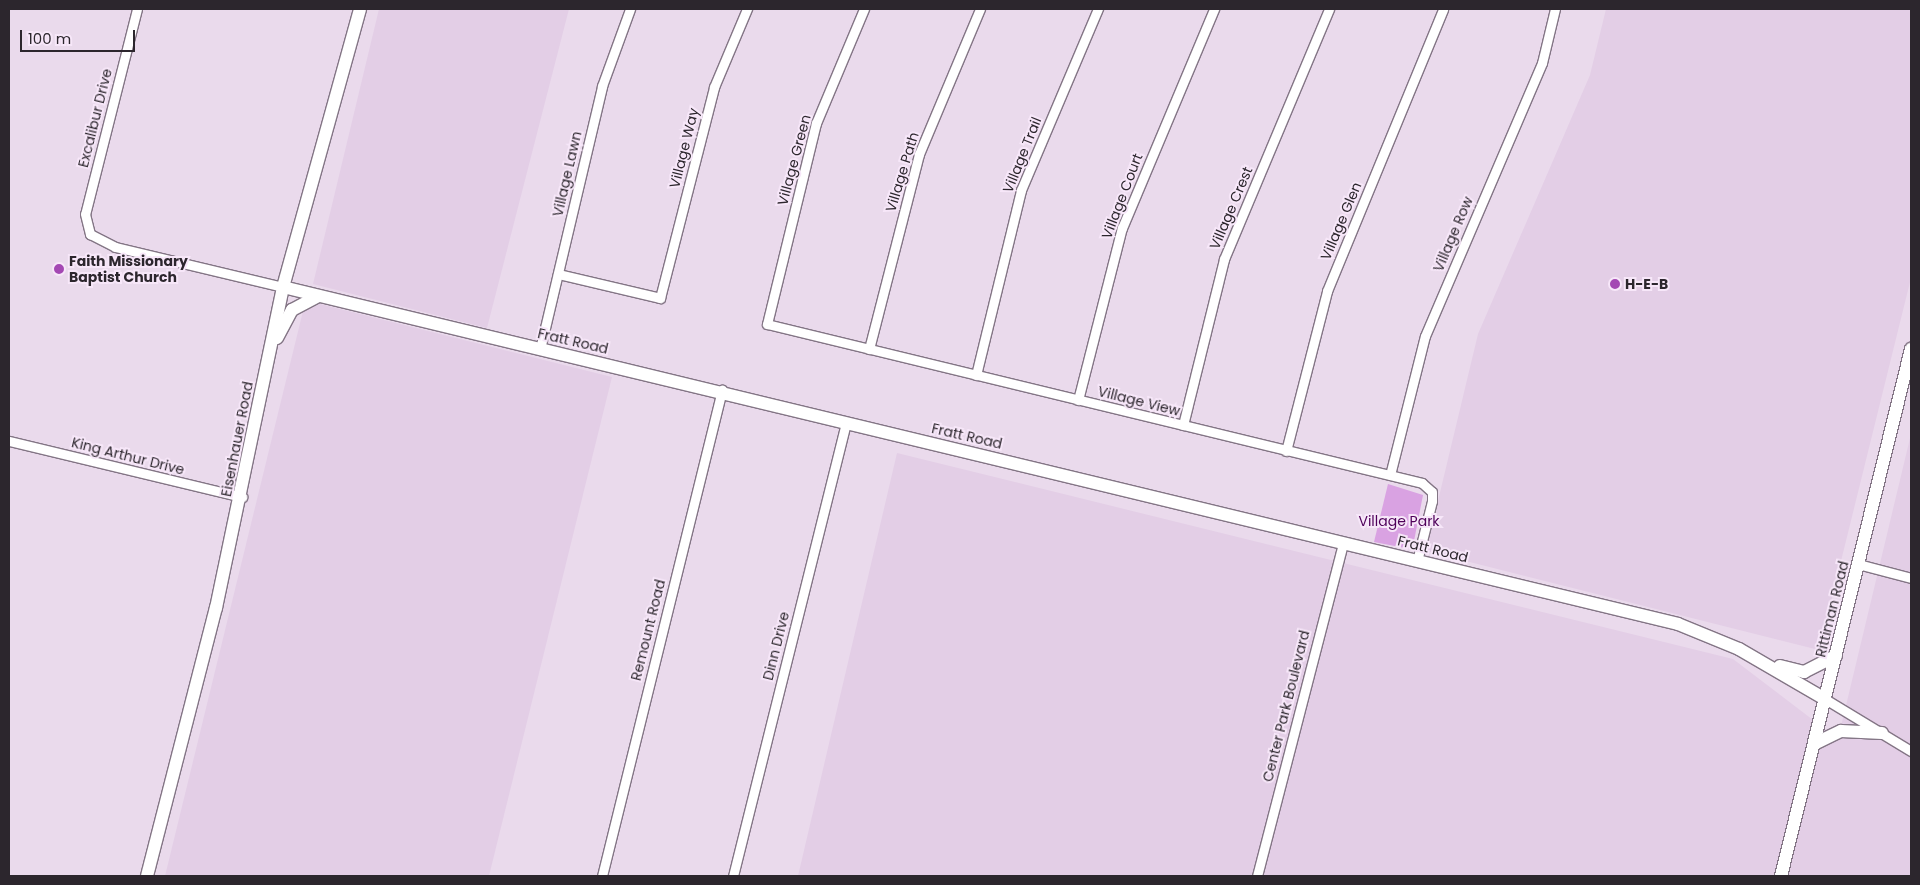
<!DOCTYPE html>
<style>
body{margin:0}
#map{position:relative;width:1920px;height:885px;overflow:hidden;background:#eadaec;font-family:Poppins,sans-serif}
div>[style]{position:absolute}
.built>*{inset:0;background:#e3cee6}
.green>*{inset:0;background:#d9a2e2}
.roads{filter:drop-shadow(1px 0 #837585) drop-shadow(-1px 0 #837585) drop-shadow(0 1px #837585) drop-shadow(0 -1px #837585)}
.street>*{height:9px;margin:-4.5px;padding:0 4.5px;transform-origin:4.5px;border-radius:4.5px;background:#fff}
.secondary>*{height:12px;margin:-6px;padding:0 6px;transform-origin:6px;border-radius:6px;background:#fff}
.dots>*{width:14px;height:14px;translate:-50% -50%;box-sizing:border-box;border:2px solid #f7e7f9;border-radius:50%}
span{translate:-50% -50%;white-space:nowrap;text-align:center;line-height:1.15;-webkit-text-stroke:4px #f7e7f9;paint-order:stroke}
.street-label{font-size:14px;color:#2c262d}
.poi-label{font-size:14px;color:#2c262d;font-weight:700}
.left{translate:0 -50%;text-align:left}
.park-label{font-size:14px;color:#4f005a}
.frame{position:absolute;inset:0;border:10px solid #2c262d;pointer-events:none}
.scale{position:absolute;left:20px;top:30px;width:115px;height:22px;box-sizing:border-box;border:2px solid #2c262d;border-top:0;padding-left:6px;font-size:15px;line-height:18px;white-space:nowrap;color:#2c262d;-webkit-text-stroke:4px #f7e7f9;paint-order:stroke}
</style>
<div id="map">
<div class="built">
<i style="clip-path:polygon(379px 9px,569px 9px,487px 328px,313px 284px)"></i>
<i style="clip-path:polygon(1606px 9px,1911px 9px,1911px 278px,1819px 650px,1426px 551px,1478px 334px,1590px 75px)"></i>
<i style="clip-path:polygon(320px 304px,612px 377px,489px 876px,165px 876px,303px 311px)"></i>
<i style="clip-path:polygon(1911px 434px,1911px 876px,798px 876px,897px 453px,1733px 659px,1838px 739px)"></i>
</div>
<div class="green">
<i style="clip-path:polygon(1388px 484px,1423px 495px,1414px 541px,1405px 548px,1374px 542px)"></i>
</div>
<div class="roads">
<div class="street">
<i style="left:137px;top:9px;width:211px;rotate:104.2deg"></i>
<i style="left:85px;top:214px;width:21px;rotate:76deg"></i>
<i style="left:90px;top:234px;width:28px;rotate:27deg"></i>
<i style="left:115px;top:247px;width:173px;rotate:13.4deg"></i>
<i style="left:864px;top:9px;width:124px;rotate:112.8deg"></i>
<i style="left:816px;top:123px;width:207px;rotate:103.7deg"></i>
<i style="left:767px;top:324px;width:674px;rotate:13.64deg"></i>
<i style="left:1422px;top:483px;width:13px;rotate:42deg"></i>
<i style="left:1432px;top:492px;width:9px;rotate:90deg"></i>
<i style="left:1432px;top:501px;width:62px;rotate:104deg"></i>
<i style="left:558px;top:274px;width:105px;rotate:13.2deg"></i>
<i style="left:660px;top:298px;width:218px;rotate:-75.6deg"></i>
<i style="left:714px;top:87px;width:85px;rotate:-67.1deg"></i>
<i style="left:540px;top:349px;width:270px;rotate:-76.7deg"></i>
<i style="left:602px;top:86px;width:82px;rotate:-70deg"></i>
<i style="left:869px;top:349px;width:201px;rotate:-75.6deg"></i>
<i style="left:919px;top:154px;width:157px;rotate:-67.2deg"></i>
<i style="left:976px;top:375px;width:190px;rotate:-76.3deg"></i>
<i style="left:1021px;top:190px;width:197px;rotate:-67deg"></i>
<i style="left:1078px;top:400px;width:178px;rotate:-75.7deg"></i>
<i style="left:1122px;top:228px;width:238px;rotate:-67.2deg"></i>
<i style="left:1183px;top:425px;width:171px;rotate:-76.1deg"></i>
<i style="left:1224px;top:259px;width:271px;rotate:-67.2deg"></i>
<i style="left:9px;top:441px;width:240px;rotate:13.5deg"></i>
<i style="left:1286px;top:451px;width:165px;rotate:-75.6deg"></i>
<i style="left:1327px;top:291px;width:305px;rotate:-67.6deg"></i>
<i style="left:1390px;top:475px;width:143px;rotate:-75.9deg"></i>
<i style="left:1425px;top:336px;width:297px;rotate:-66.8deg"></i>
<i style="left:1542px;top:63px;width:56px;rotate:-76.5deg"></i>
<i style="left:1858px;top:564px;width:55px;rotate:14.8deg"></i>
<i style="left:1825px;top:699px;width:100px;rotate:31.2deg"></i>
<i style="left:602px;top:876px;width:501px;rotate:-76.13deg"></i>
<i style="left:733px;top:876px;width:468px;rotate:-76deg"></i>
<i style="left:1257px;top:876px;width:344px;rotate:-75.5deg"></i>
</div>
<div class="secondary">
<i style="left:283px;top:287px;width:1435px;rotate:13.58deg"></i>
<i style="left:1678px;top:624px;width:66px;rotate:22.3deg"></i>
<i style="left:1739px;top:649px;width:99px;rotate:30.2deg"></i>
<i style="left:277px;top:338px;width:32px;rotate:-62deg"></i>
<i style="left:292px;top:310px;width:30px;rotate:-28deg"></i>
<i style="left:1780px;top:666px;width:25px;rotate:14deg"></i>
<i style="left:1804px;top:672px;width:36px;rotate:-27deg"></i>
<i style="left:1814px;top:744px;width:30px;rotate:-26deg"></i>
<i style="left:1841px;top:731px;width:41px;rotate:2.8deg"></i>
<i style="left:147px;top:876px;width:277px;rotate:-75.6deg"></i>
<i style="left:216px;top:608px;width:328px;rotate:-78.2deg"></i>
<i style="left:283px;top:287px;width:288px;rotate:-74.5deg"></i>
<i style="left:1781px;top:876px;width:543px;rotate:-76.14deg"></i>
</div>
</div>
<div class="dots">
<i style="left:59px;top:269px;background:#a448b3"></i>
<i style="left:1615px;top:284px;background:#a448b3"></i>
</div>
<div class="street-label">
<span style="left:95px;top:118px;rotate:-76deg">Excalibur Drive</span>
<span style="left:684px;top:148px;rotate:-76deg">Village Way</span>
<span style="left:1022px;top:155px;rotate:-68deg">Village Trail</span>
<span style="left:794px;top:160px;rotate:-75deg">Village Green</span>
<span style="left:902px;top:172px;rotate:-73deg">Village Path</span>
<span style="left:567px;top:174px;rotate:-77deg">Village Lawn</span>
<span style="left:1122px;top:196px;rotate:-69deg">Village Court</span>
<span style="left:1231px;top:208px;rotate:-67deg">Village Crest</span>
<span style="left:1341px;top:221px;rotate:-67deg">Village Glen</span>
<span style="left:1453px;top:234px;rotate:-67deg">Village Row</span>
<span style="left:573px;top:341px;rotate:13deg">Fratt Road</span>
<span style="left:1139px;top:401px;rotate:14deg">Village View</span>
<span style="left:967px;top:436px;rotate:13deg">Fratt Road</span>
<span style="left:237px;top:439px;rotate:-79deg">Eisenhauer Road</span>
<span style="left:128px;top:456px;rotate:14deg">King Arthur Drive</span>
<span style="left:1433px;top:549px;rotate:14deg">Fratt Road</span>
<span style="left:1832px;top:609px;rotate:-76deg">Rittiman Road</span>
<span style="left:648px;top:630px;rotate:-76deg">Remount Road</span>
<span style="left:776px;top:646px;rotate:-76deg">Dinn Drive</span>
<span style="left:1286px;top:706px;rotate:-76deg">Center Park Boulevard</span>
</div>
<div class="poi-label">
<span class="left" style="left:69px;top:269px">Faith Missionary<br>Baptist Church</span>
<span class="left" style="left:1625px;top:284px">H-E-B</span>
</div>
<div class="park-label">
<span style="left:1399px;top:521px">Village Park</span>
</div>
<div class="frame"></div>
<div class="scale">100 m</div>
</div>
